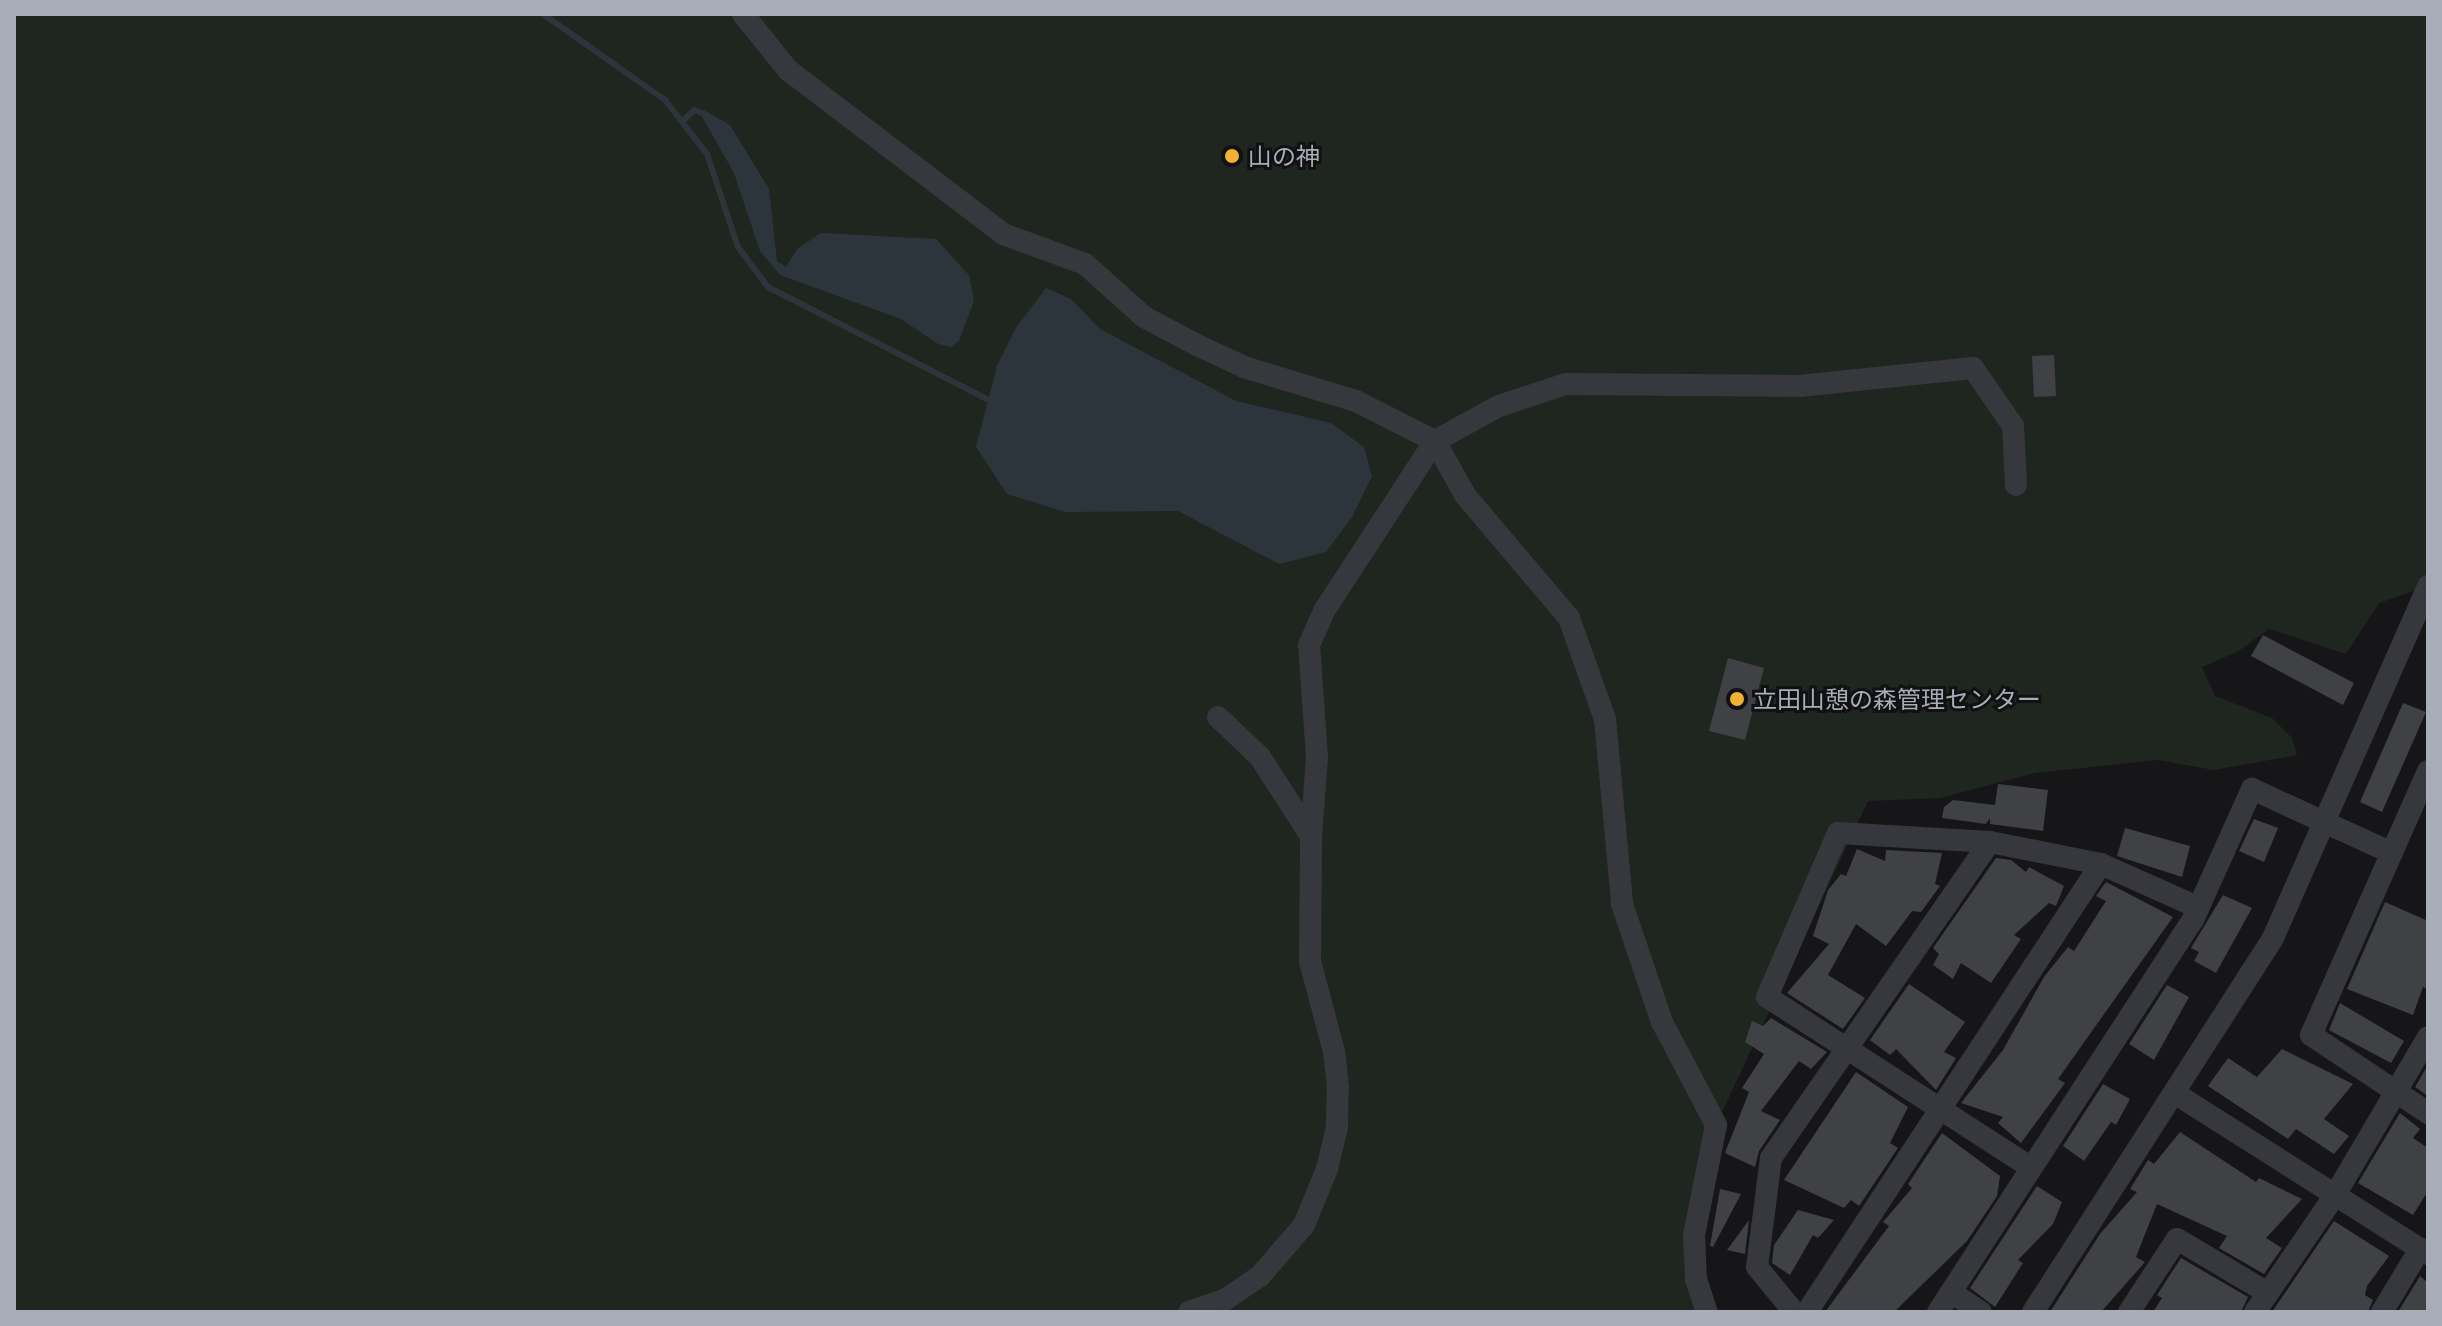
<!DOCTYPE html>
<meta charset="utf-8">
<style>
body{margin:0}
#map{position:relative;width:2442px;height:1326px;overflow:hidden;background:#161618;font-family:Commissioner,"Noto Sans JP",sans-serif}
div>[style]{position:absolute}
.green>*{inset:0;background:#1e261f}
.water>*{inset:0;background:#2c353c}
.stream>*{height:6px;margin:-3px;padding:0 3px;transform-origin:3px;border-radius:3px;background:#2c353c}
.building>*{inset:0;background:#404145}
.minor>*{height:22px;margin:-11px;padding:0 11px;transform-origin:11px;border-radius:11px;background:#37383d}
.dots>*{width:22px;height:22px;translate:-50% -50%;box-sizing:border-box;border:4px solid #111113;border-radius:50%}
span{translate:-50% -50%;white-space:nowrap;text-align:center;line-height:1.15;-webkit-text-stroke:6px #111113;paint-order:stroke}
.poi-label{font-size:24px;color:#a8adb8}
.left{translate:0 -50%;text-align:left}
.frame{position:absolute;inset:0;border:16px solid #a8adb8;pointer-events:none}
</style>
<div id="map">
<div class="green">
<i style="clip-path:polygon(14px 14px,2428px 14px,2428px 586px,2379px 603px,2346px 654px,2269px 629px,2237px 652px,2202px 667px,2215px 696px,2272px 718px,2292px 738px,2297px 755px,2214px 770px,2158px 760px,2035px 773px,1940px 798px,1868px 801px,1716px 1125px,1694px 1235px,1707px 1312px,14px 1312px)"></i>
</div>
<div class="water">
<i style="clip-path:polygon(704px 110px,730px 125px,769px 189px,777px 261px,786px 267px,798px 248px,821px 233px,936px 239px,969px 275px,974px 301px,959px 341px,951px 347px,938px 344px,901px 319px,780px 275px,760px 251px,734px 173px,701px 115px)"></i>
<i style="clip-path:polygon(1046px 288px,1071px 299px,1100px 329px,1236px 401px,1331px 423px,1364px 447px,1372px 476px,1352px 517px,1326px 552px,1279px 564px,1178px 511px,1065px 512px,1007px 494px,976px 447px,997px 366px,1015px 329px)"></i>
</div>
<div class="stream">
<i style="left:543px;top:14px;width:149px;rotate:35.2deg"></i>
<i style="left:665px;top:100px;width:68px;rotate:52.1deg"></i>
<i style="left:707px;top:154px;width:98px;rotate:71.6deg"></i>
<i style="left:738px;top:247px;width:50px;rotate:53.1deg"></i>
<i style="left:768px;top:287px;width:246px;rotate:27.1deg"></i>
<i style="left:682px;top:122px;width:17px;rotate:-45deg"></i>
<i style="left:694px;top:110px;width:9px;rotate:21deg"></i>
</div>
<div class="building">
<i style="clip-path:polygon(2054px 355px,2056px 396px,2034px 397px,2032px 356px)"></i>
<i style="clip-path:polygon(2263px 635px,2354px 683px,2343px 705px,2251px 656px)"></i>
<i style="clip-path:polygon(1728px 658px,1764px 668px,1745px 740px,1709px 731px)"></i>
<i style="clip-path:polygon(2403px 703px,2426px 712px,2382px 812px,2360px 802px)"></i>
<i style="clip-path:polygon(1998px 784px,2048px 790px,2043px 831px,1990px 824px,1990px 818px,1986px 824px,1942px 818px,1944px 807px,1953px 800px,1995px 805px)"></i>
<i style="clip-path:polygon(2254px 819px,2278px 828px,2264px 862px,2239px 851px)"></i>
<i style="clip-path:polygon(2125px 828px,2190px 846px,2182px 877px,2117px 856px)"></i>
<i style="clip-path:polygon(1857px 849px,1885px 861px,1886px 850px,1942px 853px,1935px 884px,1940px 886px,1921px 912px,1912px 911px,1886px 946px,1856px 924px,1828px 975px,1865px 998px,1843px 1029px,1787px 993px,1829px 944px,1813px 936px,1828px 890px,1841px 874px,1846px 876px)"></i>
<i style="clip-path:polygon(1996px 858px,2011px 860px,2026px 872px,2029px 867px,2064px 886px,2056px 906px,2049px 903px,2014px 935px,2021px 939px,1991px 983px,1961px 963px,1953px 979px,1933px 965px,1939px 954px,1933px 948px)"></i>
<i style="clip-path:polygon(2106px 882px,2173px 917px,2058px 1079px,2065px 1083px,2021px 1143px,1998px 1123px,2003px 1117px,1961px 1103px,2003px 1050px,2044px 977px,2068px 947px,2074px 951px,2106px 901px,2096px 896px)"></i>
<i style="clip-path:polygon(2223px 895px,2252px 908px,2216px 973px,2194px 961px,2199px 952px,2191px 948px)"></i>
<i style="clip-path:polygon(2385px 902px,2428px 921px,2428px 989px,2423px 987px,2413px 1015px,2347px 989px)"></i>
<i style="clip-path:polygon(1909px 984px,1965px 1022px,1944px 1052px,1956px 1058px,1936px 1090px,1896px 1049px,1890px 1055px,1870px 1040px)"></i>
<i style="clip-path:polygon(2167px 985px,2189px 997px,2154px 1060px,2129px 1044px)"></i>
<i style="clip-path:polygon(2340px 1003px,2404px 1041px,2391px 1063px,2329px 1030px)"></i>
<i style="clip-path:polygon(1771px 1018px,1827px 1052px,1811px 1069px,1799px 1061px,1761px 1111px,1780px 1120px,1759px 1151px,1755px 1167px,1725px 1153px,1749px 1092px,1742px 1088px,1764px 1054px,1745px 1042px,1752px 1021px,1763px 1026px)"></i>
<i style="clip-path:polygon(2282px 1049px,2353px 1084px,2324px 1119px,2349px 1136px,2334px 1154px,2296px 1129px,2288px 1139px,2208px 1086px,2228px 1058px,2257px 1077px)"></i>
<i style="clip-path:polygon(2428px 1065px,2428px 1096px,2415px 1087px)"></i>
<i style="clip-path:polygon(1856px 1072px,1908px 1107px,1890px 1143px,1898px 1148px,1859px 1206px,1851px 1200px,1844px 1208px,1784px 1180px)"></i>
<i style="clip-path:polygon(2103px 1084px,2130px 1099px,2116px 1125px,2111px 1122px,2084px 1161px,2063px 1146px)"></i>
<i style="clip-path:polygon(2400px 1113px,2420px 1129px,2413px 1138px,2428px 1148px,2428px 1191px,2413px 1215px,2358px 1183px)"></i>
<i style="clip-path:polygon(2180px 1132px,2256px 1182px,2259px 1178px,2302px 1199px,2266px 1238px,2282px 1248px,2264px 1274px,2219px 1248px,2227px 1236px,2157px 1204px,2136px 1257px,2145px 1262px,2101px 1312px,2050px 1312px,2100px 1234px,2137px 1192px,2130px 1189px,2148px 1160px,2154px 1164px)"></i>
<i style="clip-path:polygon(1942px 1133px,2000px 1176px,1997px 1196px,1967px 1241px,1894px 1312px,1825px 1312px,1889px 1226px,1883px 1222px,1912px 1188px,1908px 1184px)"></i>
<i style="clip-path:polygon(2037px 1186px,2062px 1202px,2053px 1224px,2018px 1260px,2023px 1263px,1995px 1307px,1970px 1288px)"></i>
<i style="clip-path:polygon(1720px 1189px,1741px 1194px,1713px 1247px,1710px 1246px)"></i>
<i style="clip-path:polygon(1798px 1210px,1834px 1220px,1818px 1238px,1813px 1235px,1790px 1275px,1772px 1263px,1774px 1245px)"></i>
<i style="clip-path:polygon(1749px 1220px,1745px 1254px,1727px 1250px)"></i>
<i style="clip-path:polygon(2334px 1221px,2389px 1256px,2367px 1286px,2365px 1295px,2373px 1300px,2368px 1312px,2272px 1312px)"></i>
<i style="clip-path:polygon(2181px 1258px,2248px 1297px,2241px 1312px,2153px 1312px,2162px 1298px,2157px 1295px)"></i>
<i style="clip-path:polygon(2420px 1276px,2428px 1283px,2428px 1312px,2398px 1312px)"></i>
</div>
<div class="minor">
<i style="left:743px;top:14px;width:72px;rotate:51.2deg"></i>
<i style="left:788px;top:70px;width:270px;rotate:37.3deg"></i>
<i style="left:1003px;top:234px;width:87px;rotate:20.1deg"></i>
<i style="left:1085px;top:264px;width:79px;rotate:41.9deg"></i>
<i style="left:1144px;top:317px;width:60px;rotate:27.8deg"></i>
<i style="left:1197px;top:345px;width:52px;rotate:25.1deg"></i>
<i style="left:1244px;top:367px;width:117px;rotate:16.9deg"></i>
<i style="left:1356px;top:401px;width:89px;rotate:26.9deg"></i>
<i style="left:1435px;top:441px;width:62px;rotate:60.9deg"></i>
<i style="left:1465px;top:495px;width:161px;rotate:49.8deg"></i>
<i style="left:1569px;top:618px;width:107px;rotate:70.4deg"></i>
<i style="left:1605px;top:719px;width:186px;rotate:84.7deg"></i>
<i style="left:1622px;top:904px;width:125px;rotate:71.3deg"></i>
<i style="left:1662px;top:1022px;width:116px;rotate:62.3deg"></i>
<i style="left:1716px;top:1125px;width:112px;rotate:101.3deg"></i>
<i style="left:1694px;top:1235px;width:44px;rotate:87.4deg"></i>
<i style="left:1696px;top:1279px;width:35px;rotate:72deg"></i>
<i style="left:1218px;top:717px;width:58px;rotate:43.6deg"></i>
<i style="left:1260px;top:757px;width:94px;rotate:57.2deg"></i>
<i style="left:1311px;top:836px;width:78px;rotate:-85.6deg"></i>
<i style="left:1317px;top:758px;width:113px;rotate:-94deg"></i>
<i style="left:1309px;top:645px;width:37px;rotate:-66deg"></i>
<i style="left:1324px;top:611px;width:203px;rotate:-56.9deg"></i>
<i style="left:1435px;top:441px;width:73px;rotate:-28.7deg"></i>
<i style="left:1499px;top:406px;width:71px;rotate:-18.2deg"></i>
<i style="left:1566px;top:384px;width:233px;rotate:0.5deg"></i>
<i style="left:1799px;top:386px;width:175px;rotate:-5.9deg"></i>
<i style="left:1973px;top:368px;width:70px;rotate:55.4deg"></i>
<i style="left:2013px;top:426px;width:59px;rotate:87.1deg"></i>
<i style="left:2428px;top:771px;width:289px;rotate:113.9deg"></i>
<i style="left:2311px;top:1035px;width:141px;rotate:33.7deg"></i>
<i style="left:2176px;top:1094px;width:299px;rotate:32.4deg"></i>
<i style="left:2030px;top:1167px;width:313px;rotate:-147.1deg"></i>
<i style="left:1767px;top:997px;width:179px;rotate:-66.6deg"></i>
<i style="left:1838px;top:833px;width:152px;rotate:3.4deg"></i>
<i style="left:1990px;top:842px;width:113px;rotate:11.2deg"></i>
<i style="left:2101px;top:864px;width:105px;rotate:24.1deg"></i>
<i style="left:1951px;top:1292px;width:36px;rotate:34deg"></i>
<i style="left:1189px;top:1312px;width:39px;rotate:-19deg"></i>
<i style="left:1226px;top:1299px;width:41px;rotate:-34.1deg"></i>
<i style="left:1260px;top:1276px;width:67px;rotate:-49.2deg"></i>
<i style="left:1304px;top:1225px;width:61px;rotate:-67.7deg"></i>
<i style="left:1327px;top:1169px;width:43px;rotate:-76.6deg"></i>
<i style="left:1337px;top:1127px;width:39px;rotate:-89deg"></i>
<i style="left:1338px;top:1088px;width:36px;rotate:-96deg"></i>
<i style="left:1334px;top:1052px;width:94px;rotate:-104.8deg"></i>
<i style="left:1310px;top:961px;width:125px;rotate:-89.5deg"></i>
<i style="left:1794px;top:1312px;width:58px;rotate:-129.4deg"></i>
<i style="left:1757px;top:1267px;width:110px;rotate:-82.7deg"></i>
<i style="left:1771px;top:1158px;width:384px;rotate:-55.3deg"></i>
<i style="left:1807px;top:1312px;width:536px;rotate:-56.73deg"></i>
<i style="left:1938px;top:1312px;width:468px;rotate:-57deg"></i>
<i style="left:2193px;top:920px;width:144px;rotate:-65.8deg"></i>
<i style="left:2252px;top:789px;width:154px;rotate:24.6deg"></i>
<i style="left:2033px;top:1312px;width:444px;rotate:-57.3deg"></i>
<i style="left:2273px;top:938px;width:385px;rotate:-66.2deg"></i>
<i style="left:2129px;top:1312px;width:87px;rotate:-56.7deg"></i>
<i style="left:2177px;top:1239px;width:106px;rotate:30.7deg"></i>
<i style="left:2255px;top:1312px;width:142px;rotate:-55.6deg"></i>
<i style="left:2335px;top:1195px;width:183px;rotate:-59.5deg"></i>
<i style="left:2382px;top:1312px;width:74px;rotate:-58.9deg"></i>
</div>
<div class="dots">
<i style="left:1232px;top:156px;background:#f2b134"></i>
<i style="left:1737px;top:699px;background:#f2b134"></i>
</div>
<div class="poi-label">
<span class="left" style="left:1248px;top:156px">山の神</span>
<span class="left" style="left:1753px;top:699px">立田山憩の森管理センター</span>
</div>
<div class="frame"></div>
</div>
